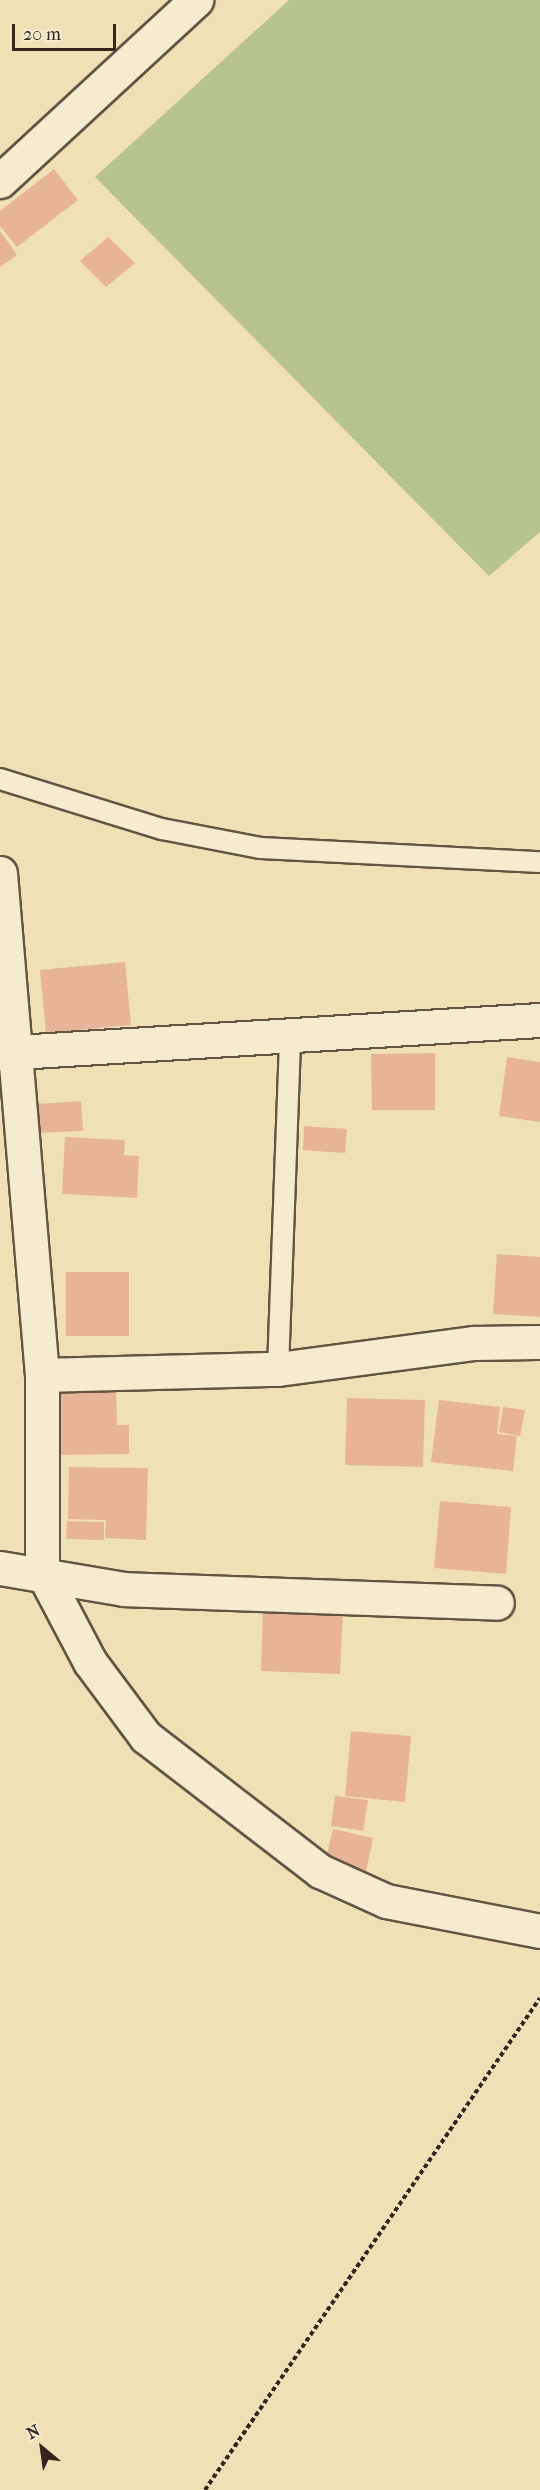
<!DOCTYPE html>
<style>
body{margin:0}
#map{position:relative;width:540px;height:2490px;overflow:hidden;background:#f0e0b5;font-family:"IM FELL French Canon",serif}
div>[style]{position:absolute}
.green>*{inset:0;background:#b7c390}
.building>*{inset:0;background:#e8b498}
.path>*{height:4px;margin-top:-2px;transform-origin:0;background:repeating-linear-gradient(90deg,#34251d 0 4.5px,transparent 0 7.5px)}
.roads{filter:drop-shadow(2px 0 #635443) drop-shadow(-2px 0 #635443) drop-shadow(0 2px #635443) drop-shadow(0 -2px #635443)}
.service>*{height:20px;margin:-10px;padding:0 10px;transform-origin:10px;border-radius:10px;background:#f5ebcf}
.minor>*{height:33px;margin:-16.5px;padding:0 16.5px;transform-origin:16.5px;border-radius:16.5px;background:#f5ebcf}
.tertiary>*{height:33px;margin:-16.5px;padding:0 16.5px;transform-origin:16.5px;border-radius:16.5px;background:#f5ebcf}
span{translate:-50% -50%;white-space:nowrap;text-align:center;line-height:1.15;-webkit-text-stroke:6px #f5ebcf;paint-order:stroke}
.north{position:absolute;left:12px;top:2418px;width:60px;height:60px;-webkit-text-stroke:4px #f5ebcf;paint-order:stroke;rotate:331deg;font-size:16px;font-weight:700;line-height:24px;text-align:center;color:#34251d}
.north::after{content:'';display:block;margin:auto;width:21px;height:27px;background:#34251d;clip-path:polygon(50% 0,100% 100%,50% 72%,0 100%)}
.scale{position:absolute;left:12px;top:24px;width:104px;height:27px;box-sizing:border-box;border:3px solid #34251d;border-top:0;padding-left:8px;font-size:18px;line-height:21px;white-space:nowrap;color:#34251d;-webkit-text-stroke:4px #f5ebcf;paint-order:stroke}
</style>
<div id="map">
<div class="green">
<i style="clip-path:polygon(289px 0,540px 0,540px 532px,489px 576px,95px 177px)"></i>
</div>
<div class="building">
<i style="clip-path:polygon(54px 169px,78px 200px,17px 247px,0 226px,0 211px)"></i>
<i style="clip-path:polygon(0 231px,17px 255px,0 267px)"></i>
<i style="clip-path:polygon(108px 237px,135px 263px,106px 287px,80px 261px)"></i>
<i style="clip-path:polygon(125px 962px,131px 1025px,46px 1033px,40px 970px)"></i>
<i style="clip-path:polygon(435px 1053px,435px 1110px,372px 1110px,371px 1054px)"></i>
<i style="clip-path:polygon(507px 1057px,540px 1062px,540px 1122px,499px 1116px)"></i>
<i style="clip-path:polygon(81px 1101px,83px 1131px,36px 1133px,35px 1104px)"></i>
<i style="clip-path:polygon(304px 1126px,347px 1129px,345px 1153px,303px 1150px)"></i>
<i style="clip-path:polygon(65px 1137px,125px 1140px,124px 1155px,139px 1156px,137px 1198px,62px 1194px)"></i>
<i style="clip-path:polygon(497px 1254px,540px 1257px,540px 1317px,493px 1314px)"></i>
<i style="clip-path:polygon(66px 1272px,129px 1272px,129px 1336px,66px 1336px)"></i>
<i style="clip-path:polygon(116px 1384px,117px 1425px,129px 1425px,129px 1454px,53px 1455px,51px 1386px)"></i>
<i style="clip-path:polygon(347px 1398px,425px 1400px,423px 1467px,345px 1465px)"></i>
<i style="clip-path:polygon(439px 1400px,500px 1407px,497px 1434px,517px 1436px,513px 1471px,431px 1462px)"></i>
<i style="clip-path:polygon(503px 1407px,525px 1410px,520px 1436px,499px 1432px)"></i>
<i style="clip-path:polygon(69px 1467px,148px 1468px,146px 1540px,105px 1538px,106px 1520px,68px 1519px)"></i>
<i style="clip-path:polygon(440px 1501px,511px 1507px,506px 1574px,434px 1568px)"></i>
<i style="clip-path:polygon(67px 1521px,104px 1522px,104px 1540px,66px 1539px)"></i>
<i style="clip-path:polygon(263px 1607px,343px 1610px,340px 1674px,261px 1671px)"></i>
<i style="clip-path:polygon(351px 1731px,411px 1736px,405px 1802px,345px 1796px)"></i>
<i style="clip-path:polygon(335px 1796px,368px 1800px,363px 1831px,331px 1826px)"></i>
<i style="clip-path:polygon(333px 1829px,373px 1838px,365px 1876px,324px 1866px)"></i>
</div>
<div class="path">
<i style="left:205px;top:2490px;width:595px;rotate:-55.75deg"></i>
</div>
<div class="roads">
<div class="service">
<i style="left:0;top:779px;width:170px;rotate:17.2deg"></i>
<i style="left:162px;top:829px;width:101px;rotate:10.9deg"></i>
<i style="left:261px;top:848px;width:279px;rotate:2.9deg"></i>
<i style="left:278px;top:1369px;width:333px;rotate:-87.9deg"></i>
</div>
<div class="minor">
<i style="left:0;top:873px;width:504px;rotate:85.22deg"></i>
<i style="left:42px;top:1375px;width:196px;rotate:90deg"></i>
<i style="left:42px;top:1571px;width:103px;rotate:62.2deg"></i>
<i style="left:90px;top:1662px;width:94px;rotate:53.3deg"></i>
<i style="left:146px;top:1737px;width:220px;rotate:37.6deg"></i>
<i style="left:320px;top:1871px;width:72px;rotate:24.4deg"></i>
<i style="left:386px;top:1901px;width:157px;rotate:11deg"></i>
<i style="left:0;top:1053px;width:541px;rotate:-3.5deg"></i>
<i style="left:42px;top:1375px;width:236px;rotate:-1.5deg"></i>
<i style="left:278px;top:1369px;width:198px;rotate:-7.6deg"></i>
<i style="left:474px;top:1343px;width:66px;rotate:-0.9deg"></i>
<i style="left:0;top:1568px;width:126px;rotate:9.6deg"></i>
<i style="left:124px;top:1589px;width:373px;rotate:2.1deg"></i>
</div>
<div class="tertiary">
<i style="left:0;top:181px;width:267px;rotate:-42.7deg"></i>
</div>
</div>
<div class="north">N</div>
<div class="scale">20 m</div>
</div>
